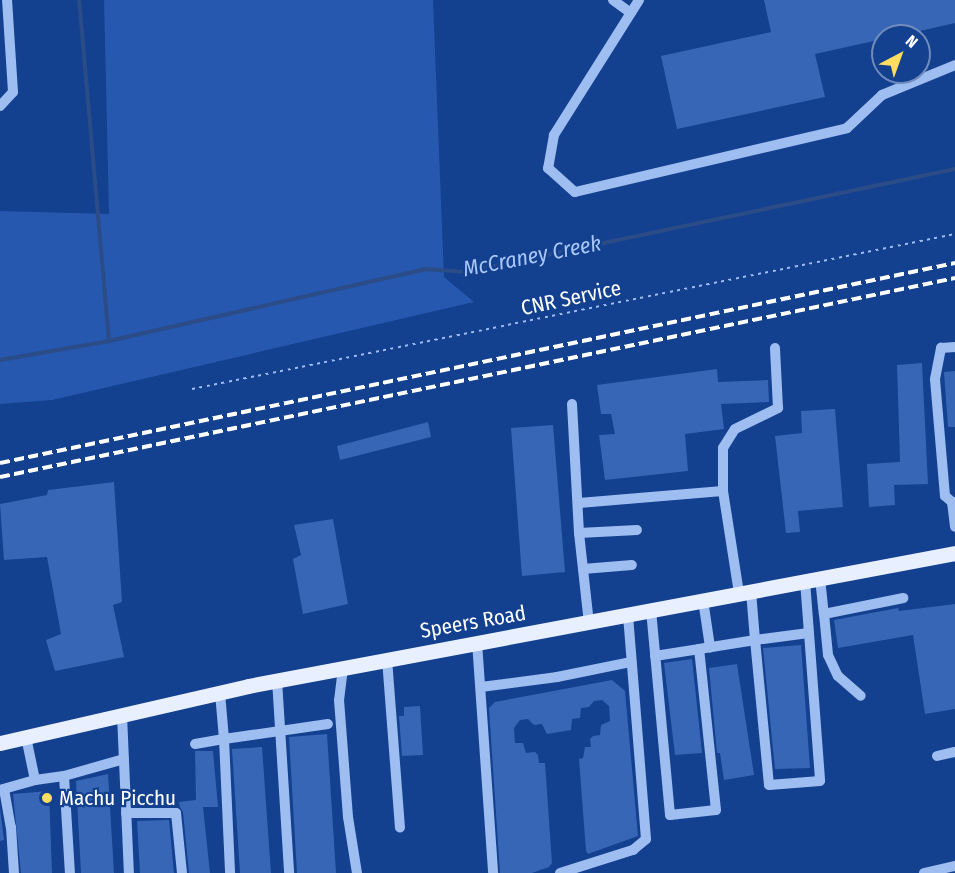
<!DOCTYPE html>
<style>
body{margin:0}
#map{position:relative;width:955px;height:873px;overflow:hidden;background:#13408f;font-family:"Fira Sans Condensed",sans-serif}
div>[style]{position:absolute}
.green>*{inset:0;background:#2558ae}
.stream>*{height:4px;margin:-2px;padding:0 2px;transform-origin:2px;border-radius:2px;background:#2b4c87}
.building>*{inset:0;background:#3766b6}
.path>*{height:2px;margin-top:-1px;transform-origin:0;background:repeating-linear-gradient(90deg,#9ebdf1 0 3px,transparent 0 7.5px)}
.minor>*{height:10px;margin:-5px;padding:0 5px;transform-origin:5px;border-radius:5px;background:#9ebdf1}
.major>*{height:15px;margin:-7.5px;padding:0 7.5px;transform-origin:7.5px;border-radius:7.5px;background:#e8efff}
.rail>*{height:4px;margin-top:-2px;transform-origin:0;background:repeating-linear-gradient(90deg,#fff 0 10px,transparent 0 14.5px)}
.dots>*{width:16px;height:16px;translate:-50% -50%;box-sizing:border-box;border:3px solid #13408f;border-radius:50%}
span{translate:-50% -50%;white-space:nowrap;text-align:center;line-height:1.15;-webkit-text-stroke:4.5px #13408f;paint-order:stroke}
.street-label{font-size:21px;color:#fff}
.poi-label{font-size:21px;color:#fff}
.left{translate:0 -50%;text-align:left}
.water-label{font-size:22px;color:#a9c7f8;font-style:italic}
.north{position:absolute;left:871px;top:24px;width:60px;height:60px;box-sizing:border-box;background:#13408f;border:2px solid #718cbc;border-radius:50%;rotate:41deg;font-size:16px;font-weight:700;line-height:24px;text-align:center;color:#fff}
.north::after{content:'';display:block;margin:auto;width:21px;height:27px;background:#ffdd5e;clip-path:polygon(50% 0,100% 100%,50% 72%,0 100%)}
</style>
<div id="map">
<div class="green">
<i style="clip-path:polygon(104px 0,433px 0,444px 277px,474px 302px,52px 400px,0 404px,0 211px,109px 214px)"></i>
</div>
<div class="stream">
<i style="left:109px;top:341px;width:324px;rotate:-12.8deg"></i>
<i style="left:425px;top:269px;width:41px;rotate:4.2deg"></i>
<i style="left:466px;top:272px;width:500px;rotate:-11.9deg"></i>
<i style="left:0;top:360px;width:111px;rotate:-9.9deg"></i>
<i style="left:109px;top:341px;width:342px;rotate:-95deg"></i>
</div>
<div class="building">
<i style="clip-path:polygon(764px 0,955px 0,955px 23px,898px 36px,883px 36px,883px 39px,815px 54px,825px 97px,677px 129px,661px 56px,771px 32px)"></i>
<i style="clip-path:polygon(922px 363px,928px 484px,894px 485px,895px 505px,869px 507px,867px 464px,900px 462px,897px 365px)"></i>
<i style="clip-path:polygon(717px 369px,718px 382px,768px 380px,769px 402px,721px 404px,724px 429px,685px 434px,688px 471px,605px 480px,599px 435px,615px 434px,611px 414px,601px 414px,597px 385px)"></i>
<i style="clip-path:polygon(955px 371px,955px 427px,948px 427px,944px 372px)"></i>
<i style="clip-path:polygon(835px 409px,843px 507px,798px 511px,800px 532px,786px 533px,775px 436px,802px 433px,801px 411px)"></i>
<i style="clip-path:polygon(428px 422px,431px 437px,340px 460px,337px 446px)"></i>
<i style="clip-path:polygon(553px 425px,565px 572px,522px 576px,511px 428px)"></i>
<i style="clip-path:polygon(114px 482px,122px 602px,113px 605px,124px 657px,55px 671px,46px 640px,61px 634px,47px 557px,4px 560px,0 504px,47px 495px,48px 490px)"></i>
<i style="clip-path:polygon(333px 519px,348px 604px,303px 614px,293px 559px,301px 555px,294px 525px)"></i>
<i style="clip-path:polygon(955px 604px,955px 709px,925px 714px,913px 635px,838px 648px,834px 620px,898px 608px,899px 611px)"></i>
<i style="clip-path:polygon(801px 645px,810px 768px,775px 769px,763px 648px)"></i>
<i style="clip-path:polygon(692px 659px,702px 753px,675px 755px,664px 663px)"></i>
<i style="clip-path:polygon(737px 664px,754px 775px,724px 780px,720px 753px,717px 753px,709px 668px)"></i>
<i style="clip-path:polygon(612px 680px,625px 691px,638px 836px,588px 854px,586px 851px,579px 759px,583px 758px,585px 747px,591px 747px,590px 739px,593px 736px,600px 735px,601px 725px,610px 721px,609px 706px,602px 700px,594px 701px,589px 707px,581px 708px,580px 718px,572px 719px,571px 730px,547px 734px,542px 724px,534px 725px,528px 719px,520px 720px,514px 728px,515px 743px,523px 743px,526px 753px,535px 752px,538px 755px,539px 763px,545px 763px,552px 863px,549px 867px,532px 873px,500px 873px,489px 708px,495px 702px)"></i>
<i style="clip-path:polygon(420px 706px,423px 755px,402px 756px,399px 716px,404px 716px,404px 707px)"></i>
<i style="clip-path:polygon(327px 734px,336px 873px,297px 873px,289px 737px)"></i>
<i style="clip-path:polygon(262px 747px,271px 873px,240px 873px,232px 749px)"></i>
<i style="clip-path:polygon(195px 751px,213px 751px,218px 807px,203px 807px,210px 873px,189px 873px,183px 812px,180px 807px,179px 802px,196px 800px)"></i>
<i style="clip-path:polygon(108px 774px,114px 873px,81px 873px,76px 781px)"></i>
<i style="clip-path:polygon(49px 791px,52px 873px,21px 873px,13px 794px)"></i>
<i style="clip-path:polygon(0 809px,4px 840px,0 841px)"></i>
<i style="clip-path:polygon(169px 820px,174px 873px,140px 873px,137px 821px)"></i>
</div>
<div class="path">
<i style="left:192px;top:389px;width:779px;rotate:-11.48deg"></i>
</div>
<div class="minor">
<i style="left:613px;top:0;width:22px;rotate:36deg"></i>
<i style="left:639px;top:0;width:160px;rotate:122.2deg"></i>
<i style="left:554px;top:135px;width:34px;rotate:100deg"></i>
<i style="left:548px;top:168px;width:36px;rotate:42deg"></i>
<i style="left:575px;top:192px;width:279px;rotate:-13.2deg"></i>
<i style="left:847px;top:128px;width:48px;rotate:-43.3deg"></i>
<i style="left:882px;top:95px;width:79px;rotate:-22.3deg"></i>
<i style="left:0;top:106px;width:19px;rotate:-47deg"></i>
<i style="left:13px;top:92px;width:92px;rotate:-93.7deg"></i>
<i style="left:572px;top:404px;width:129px;rotate:86.9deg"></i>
<i style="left:579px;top:533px;width:91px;rotate:83.7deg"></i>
<i style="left:723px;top:491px;width:43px;rotate:-90deg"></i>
<i style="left:723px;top:448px;width:22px;rotate:-58deg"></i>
<i style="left:735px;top:429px;width:48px;rotate:-26deg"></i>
<i style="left:778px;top:408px;width:60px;rotate:-92.9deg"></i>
<i style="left:952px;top:502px;width:9px;rotate:-139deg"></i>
<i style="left:945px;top:496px;width:117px;rotate:-94.9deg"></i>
<i style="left:935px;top:379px;width:32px;rotate:-79deg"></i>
<i style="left:941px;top:348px;width:14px;rotate:-4deg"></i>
<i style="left:955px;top:502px;width:3px;rotate:180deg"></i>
<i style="left:952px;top:502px;width:25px;rotate:83deg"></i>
<i style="left:579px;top:503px;width:144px;rotate:-4.8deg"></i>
<i style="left:723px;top:491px;width:103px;rotate:81.1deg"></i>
<i style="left:579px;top:533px;width:58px;rotate:-3deg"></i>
<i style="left:583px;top:569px;width:49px;rotate:-4.7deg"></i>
<i style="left:820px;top:578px;width:36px;rotate:84deg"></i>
<i style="left:824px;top:614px;width:81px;rotate:-11.4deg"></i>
<i style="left:805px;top:581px;width:52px;rotate:85.6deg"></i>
<i style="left:703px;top:600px;width:48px;rotate:81.5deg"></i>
<i style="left:651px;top:610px;width:206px;rotate:84.7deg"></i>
<i style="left:670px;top:815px;width:46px;rotate:-6.2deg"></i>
<i style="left:716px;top:810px;width:162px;rotate:-96deg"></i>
<i style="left:699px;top:649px;width:57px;rotate:-9.1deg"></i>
<i style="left:755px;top:640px;width:54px;rotate:-7.4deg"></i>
<i style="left:809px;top:633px;width:148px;rotate:85.7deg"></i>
<i style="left:820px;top:781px;width:51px;rotate:175.5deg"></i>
<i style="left:769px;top:785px;width:146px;rotate:-95.5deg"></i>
<i style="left:755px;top:640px;width:49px;rotate:-94.7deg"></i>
<i style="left:824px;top:614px;width:41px;rotate:84.4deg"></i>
<i style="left:828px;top:655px;width:23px;rotate:65deg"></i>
<i style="left:838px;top:676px;width:30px;rotate:41deg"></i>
<i style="left:477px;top:642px;width:232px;rotate:86deg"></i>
<i style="left:655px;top:656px;width:45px;rotate:-9deg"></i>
<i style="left:387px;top:659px;width:169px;rotate:85.6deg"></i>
<i style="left:343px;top:668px;width:32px;rotate:97deg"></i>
<i style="left:339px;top:700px;width:117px;rotate:85.6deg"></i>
<i style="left:348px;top:817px;width:57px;rotate:80.9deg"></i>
<i style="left:277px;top:680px;width:193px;rotate:86.4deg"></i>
<i style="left:481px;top:687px;width:77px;rotate:-7.5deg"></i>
<i style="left:557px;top:677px;width:76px;rotate:-11.5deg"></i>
<i style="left:220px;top:693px;width:46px;rotate:85deg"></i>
<i style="left:224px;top:739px;width:105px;rotate:-8.2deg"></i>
<i style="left:122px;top:715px;width:158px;rotate:87.5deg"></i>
<i style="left:26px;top:737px;width:44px;rotate:78.2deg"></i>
<i style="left:35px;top:780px;width:29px;rotate:-8deg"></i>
<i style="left:64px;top:776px;width:62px;rotate:-15.8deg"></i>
<i style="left:195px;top:744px;width:29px;rotate:-10deg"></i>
<i style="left:224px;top:739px;width:134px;rotate:87.4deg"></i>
<i style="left:937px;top:756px;width:18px;rotate:-13deg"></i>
<i style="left:64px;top:776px;width:97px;rotate:86.5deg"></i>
<i style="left:4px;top:789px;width:39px;rotate:80deg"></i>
<i style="left:11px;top:827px;width:46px;rotate:86.3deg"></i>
<i style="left:0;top:790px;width:36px;rotate:-16deg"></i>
<i style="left:126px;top:813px;width:50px"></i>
<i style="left:176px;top:813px;width:60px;rotate:84.3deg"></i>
<i style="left:560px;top:873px;width:77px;rotate:-17.5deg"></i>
<i style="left:633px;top:850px;width:17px;rotate:-40deg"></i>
<i style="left:646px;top:839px;width:226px;rotate:-94.6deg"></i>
<i style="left:924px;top:873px;width:32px;rotate:-13deg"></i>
</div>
<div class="major">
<i style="left:0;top:743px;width:254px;rotate:-12.9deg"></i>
<i style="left:248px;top:686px;width:719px;rotate:-10.65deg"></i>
</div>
<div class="rail">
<i style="left:0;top:463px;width:976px;rotate:-11.83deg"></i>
<i style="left:0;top:477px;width:976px;rotate:-11.77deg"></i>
</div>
<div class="dots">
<i style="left:47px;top:798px;background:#ffdd5e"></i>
</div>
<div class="street-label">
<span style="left:571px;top:298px;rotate:-12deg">CNR Service</span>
<span style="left:473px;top:622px;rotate:-10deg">Speers Road</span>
</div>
<div class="poi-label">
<span class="left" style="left:59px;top:798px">Machu Picchu</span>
</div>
<div class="water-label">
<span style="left:532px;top:256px;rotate:-11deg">McCraney Creek</span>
</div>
<div class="north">N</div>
</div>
